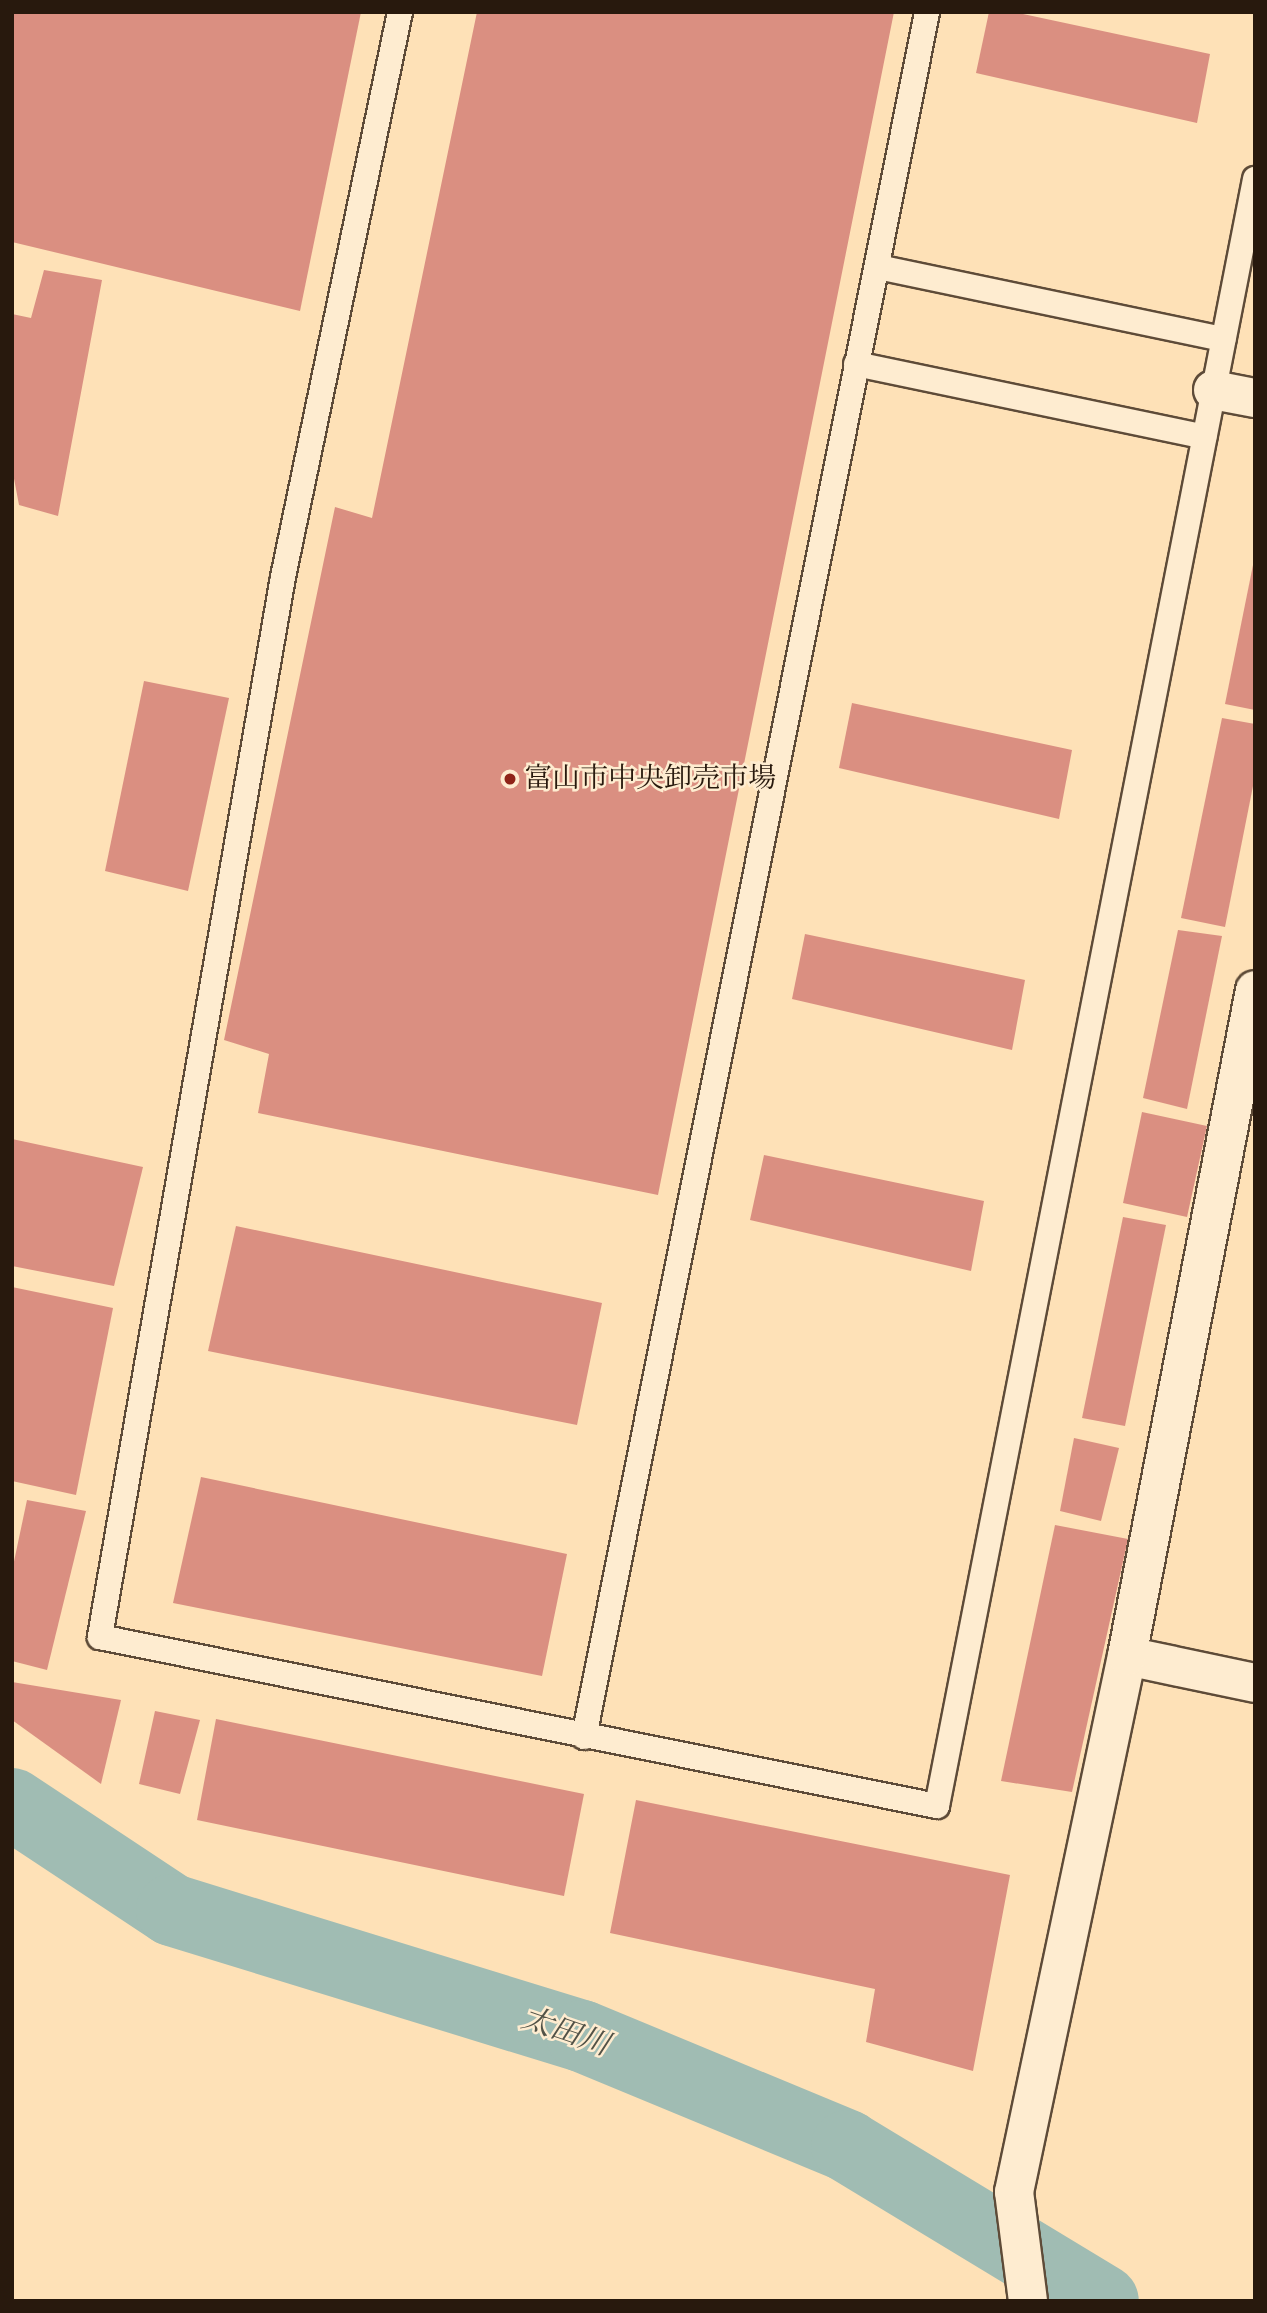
<!DOCTYPE html>
<meta charset="utf-8">
<style>
body{margin:0}
#map{position:relative;width:1267px;height:2313px;overflow:hidden;background:#fee1b7;font-family:"IM FELL DW Pica","Noto Serif JP",serif}
div>[style]{position:absolute}
.river>*{height:72px;margin:-36px;padding:0 36px;transform-origin:36px;border-radius:36px;background:#a0bcb3}
.building>*{inset:0;background:#da8f81}
.roads{filter:drop-shadow(2px 0 #5e4b38) drop-shadow(-2px 0 #5e4b38) drop-shadow(0 2px #5e4b38) drop-shadow(0 -2px #5e4b38)}
.lane>*{height:24px;margin:-12px;padding:0 12px;transform-origin:12px;border-radius:12px;background:#feecd0}
.street>*{height:38px;margin:-19px;padding:0 19px;transform-origin:19px;border-radius:19px;background:#feecd0}
.secondary>*{height:38px;margin:-19px;padding:0 19px;transform-origin:19px;border-radius:19px;background:#feecd0}
.dots>*{width:19px;height:19px;translate:-50% -50%;box-sizing:border-box;border:4px solid #feecd0;border-radius:50%}
span{translate:-50% -50%;white-space:nowrap;text-align:center;line-height:1.15;-webkit-text-stroke:5px #feecd0;paint-order:stroke}
.poi-label{font-size:28px;color:#28190d}
.left{translate:0 -50%;text-align:left}
.water-label{font-size:30px;color:#525247;font-style:italic}
.frame{position:absolute;inset:0;border:14px solid #28190d;pointer-events:none}
</style>
<div id="map">
<div class="river">
<i style="left:12px;top:1804px;width:192px;rotate:33.5deg"></i>
<i style="left:172px;top:1910px;width:429px;rotate:17.1deg"></i>
<i style="left:582px;top:2036px;width:287px;rotate:22.5deg"></i>
<i style="left:847px;top:2146px;width:299px;rotate:31.2deg"></i>
</div>
<div class="building">
<i style="clip-path:polygon(12px 12px,361px 12px,300px 311px,12px 242px)"></i>
<i style="clip-path:polygon(477px 12px,894px 12px,658px 1195px,258px 1113px,269px 1054px,224px 1040px,335px 507px,372px 518px)"></i>
<i style="clip-path:polygon(989px 12px,1014px 12px,1210px 54px,1197px 123px,976px 73px)"></i>
<i style="clip-path:polygon(44px 270px,102px 280px,58px 516px,19px 505px,12px 468px,12px 314px,31px 318px)"></i>
<i style="clip-path:polygon(1254px 560px,1255px 560px,1255px 710px,1225px 704px)"></i>
<i style="clip-path:polygon(144px 681px,229px 698px,188px 891px,105px 871px)"></i>
<i style="clip-path:polygon(852px 703px,1072px 750px,1059px 819px,839px 768px)"></i>
<i style="clip-path:polygon(1222px 718px,1255px 724px,1255px 776px,1225px 927px,1181px 918px)"></i>
<i style="clip-path:polygon(1178px 930px,1222px 936px,1187px 1109px,1143px 1098px)"></i>
<i style="clip-path:polygon(805px 934px,1025px 980px,1012px 1050px,792px 999px)"></i>
<i style="clip-path:polygon(1142px 1112px,1207px 1126px,1187px 1217px,1123px 1203px)"></i>
<i style="clip-path:polygon(12px 1139px,143px 1167px,114px 1286px,12px 1266px)"></i>
<i style="clip-path:polygon(764px 1155px,984px 1201px,971px 1271px,750px 1220px)"></i>
<i style="clip-path:polygon(1123px 1217px,1166px 1225px,1125px 1426px,1082px 1418px)"></i>
<i style="clip-path:polygon(236px 1226px,602px 1303px,577px 1425px,208px 1351px)"></i>
<i style="clip-path:polygon(12px 1287px,113px 1308px,76px 1495px,12px 1481px)"></i>
<i style="clip-path:polygon(1074px 1438px,1119px 1448px,1101px 1521px,1060px 1511px)"></i>
<i style="clip-path:polygon(201px 1477px,567px 1554px,542px 1676px,173px 1603px)"></i>
<i style="clip-path:polygon(27px 1500px,86px 1511px,47px 1670px,12px 1661px,12px 1571px)"></i>
<i style="clip-path:polygon(1055px 1525px,1128px 1539px,1072px 1792px,1001px 1781px)"></i>
<i style="clip-path:polygon(12px 1682px,121px 1700px,101px 1784px,12px 1720px)"></i>
<i style="clip-path:polygon(155px 1711px,200px 1720px,180px 1794px,139px 1784px)"></i>
<i style="clip-path:polygon(216px 1719px,584px 1794px,564px 1896px,197px 1820px)"></i>
<i style="clip-path:polygon(636px 1800px,1010px 1875px,973px 2071px,866px 2042px,875px 1989px,610px 1933px)"></i>
</div>
<div class="roads">
<div class="lane">
<i style="left:400px;top:12px;width:577px;rotate:101.7deg"></i>
<i style="left:283px;top:577px;width:1076px;rotate:99.8deg"></i>
<i style="left:100px;top:1637px;width:854px;rotate:11.42deg"></i>
<i style="left:937px;top:1806px;width:1658px;rotate:-78.94deg"></i>
<i style="left:878px;top:267px;width:353px;rotate:11.8deg"></i>
<i style="left:856px;top:364px;width:356px;rotate:11.8deg"></i>
<i style="left:584px;top:1737px;width:1759px;rotate:-78.75deg"></i>
</div>
<div class="street">
<i style="left:1127px;top:1656px;width:131px;rotate:11.9deg"></i>
<i style="left:1028px;top:2301px;width:110px;rotate:-97.3deg"></i>
<i style="left:1014px;top:2192px;width:548px;rotate:-78.1deg"></i>
<i style="left:1127px;top:1656px;width:678px;rotate:-79.12deg"></i>
</div>
<div class="secondary">
<i style="left:1213px;top:390px;width:43px;rotate:10.8deg"></i>
</div>
</div>
<div class="dots">
<i style="left:510px;top:779px;background:#8f2418"></i>
</div>
<div class="poi-label">
<span class="left" style="left:524px;top:779px">富山市中央卸売市場</span>
</div>
<div class="water-label">
<span style="left:565px;top:2033px;rotate:19deg">太田川</span>
</div>
<div class="frame"></div>
</div>
